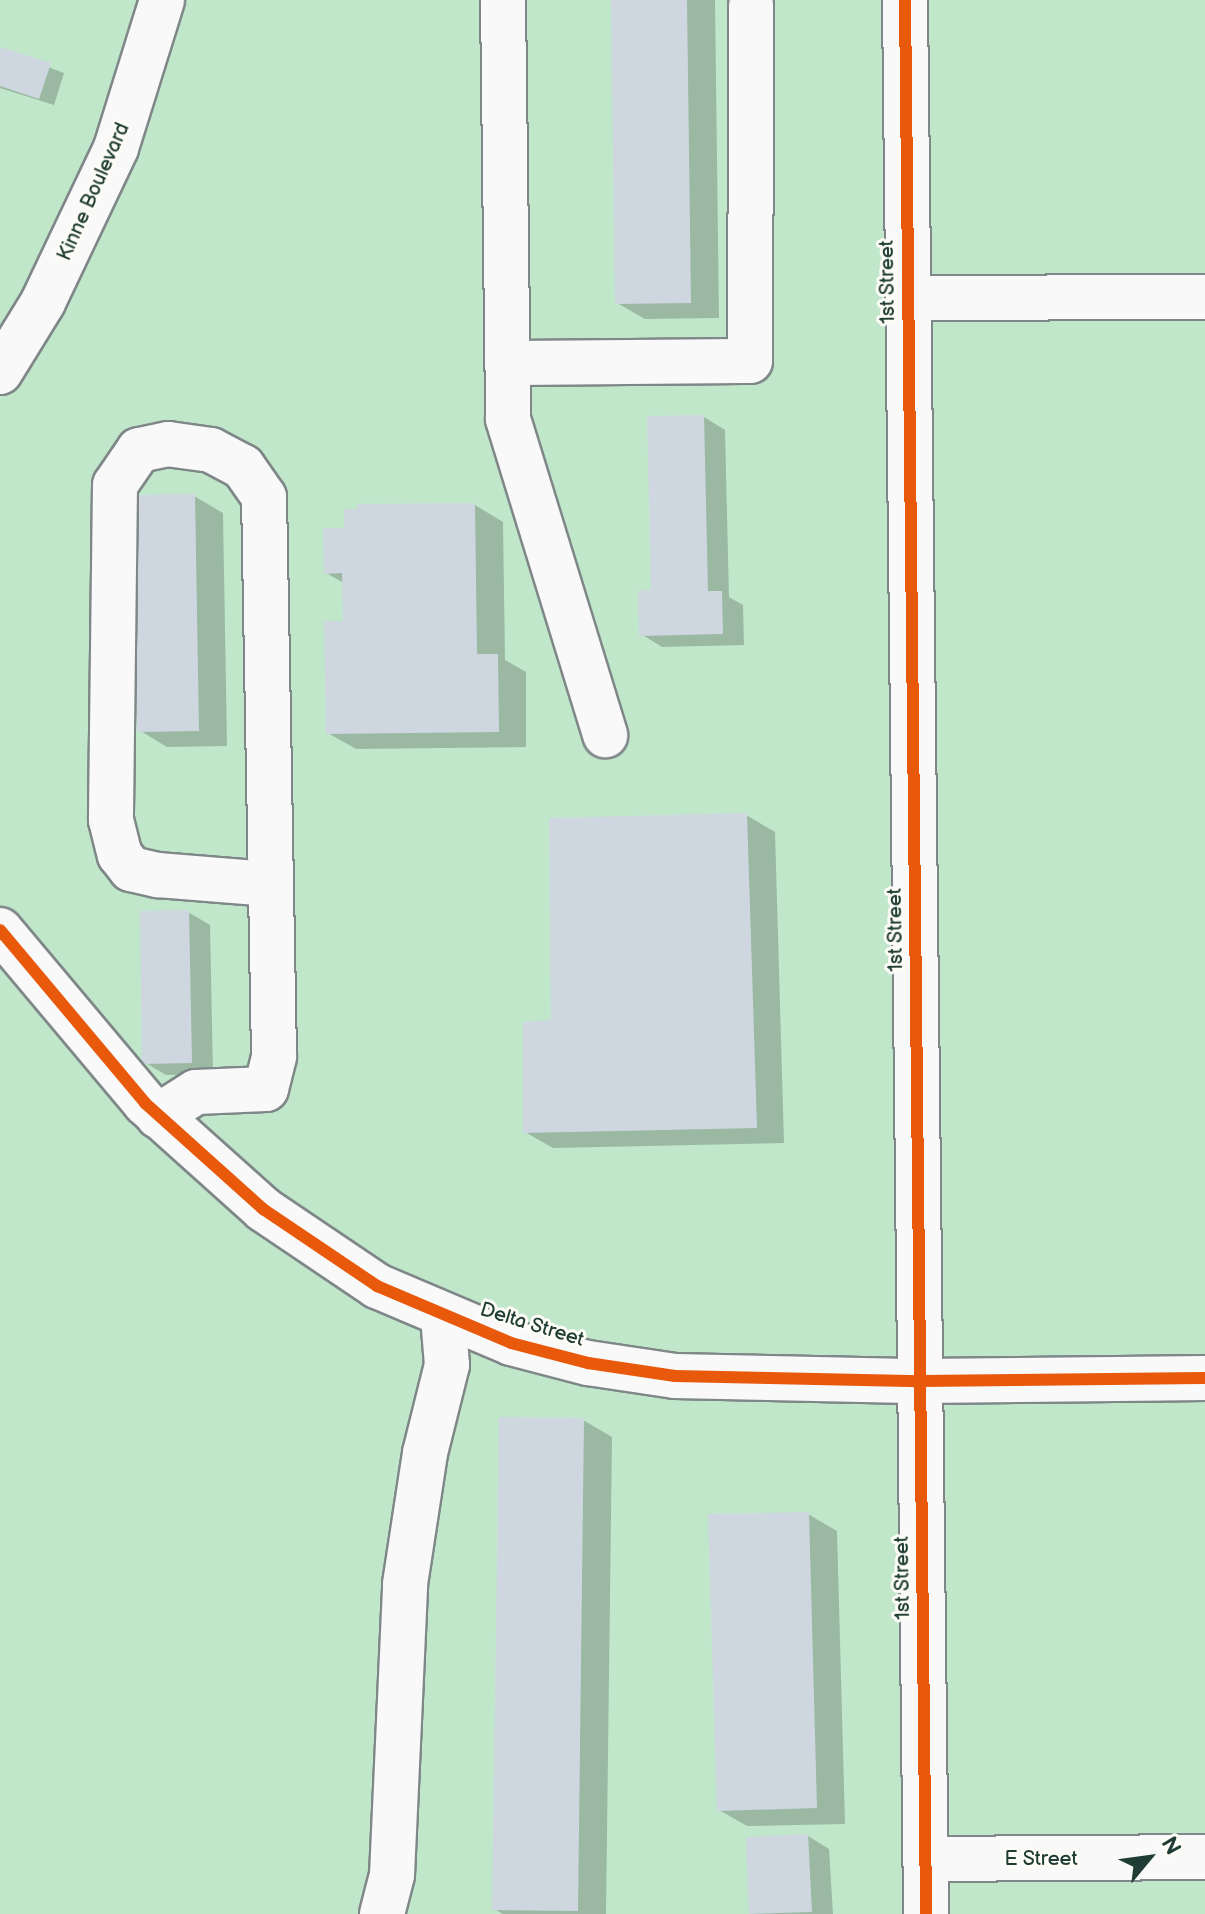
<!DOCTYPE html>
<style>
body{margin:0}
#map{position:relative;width:1205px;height:1914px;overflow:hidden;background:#e9eef3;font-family:"Balsamiq Sans",sans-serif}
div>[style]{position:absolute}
.green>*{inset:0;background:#c1e7cb}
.shadow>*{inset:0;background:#0003}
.building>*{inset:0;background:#ced7e0}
.roads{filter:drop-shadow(2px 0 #7f8788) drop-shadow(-2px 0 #7f8788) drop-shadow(0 2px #7f8788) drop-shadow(0 -2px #7f8788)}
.minor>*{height:44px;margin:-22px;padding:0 22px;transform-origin:22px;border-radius:22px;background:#f8f9f8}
.cycleway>*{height:12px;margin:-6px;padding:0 6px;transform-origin:6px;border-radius:6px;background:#e8590c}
span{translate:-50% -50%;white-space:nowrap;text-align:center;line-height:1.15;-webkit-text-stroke:6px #fdfcf7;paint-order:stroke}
.street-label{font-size:20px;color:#1f3d34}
.north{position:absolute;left:1109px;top:1818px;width:80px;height:80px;-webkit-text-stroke:6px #fdfcf7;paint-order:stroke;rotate:61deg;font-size:22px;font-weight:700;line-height:32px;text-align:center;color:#1f3d34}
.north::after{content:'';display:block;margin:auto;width:28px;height:36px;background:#1f3d34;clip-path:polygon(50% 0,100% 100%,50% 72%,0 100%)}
</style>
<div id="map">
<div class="green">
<i style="clip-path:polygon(0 0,1205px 0,1205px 1914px,0 1914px)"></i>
</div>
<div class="shadow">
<i style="clip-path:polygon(613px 0,715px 0,719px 318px,645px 319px,617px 303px)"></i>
<i style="clip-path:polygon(0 49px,64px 73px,54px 105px,0 88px)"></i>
<i style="clip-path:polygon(704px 417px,725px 430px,729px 597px,743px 605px,744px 645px,662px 647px,641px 634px)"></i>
<i style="clip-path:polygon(194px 496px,223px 513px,227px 746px,167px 747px,139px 730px)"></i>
<i style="clip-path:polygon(475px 505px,503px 522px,505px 660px,526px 672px,526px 747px,356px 749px,328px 733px,345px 623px,344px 583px,326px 573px,346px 530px)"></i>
<i style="clip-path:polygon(746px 815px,775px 832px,784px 1143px,553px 1148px,525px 1132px,553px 1021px)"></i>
<i style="clip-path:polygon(188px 912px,210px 925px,213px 1074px,166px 1075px,144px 1062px)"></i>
<i style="clip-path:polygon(583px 1420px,612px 1437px,606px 1914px,503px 1914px,494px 1909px)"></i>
<i style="clip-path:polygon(808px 1514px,837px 1531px,845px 1824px,747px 1826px,719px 1810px)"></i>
<i style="clip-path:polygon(808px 1836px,829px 1849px,833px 1914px,751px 1914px)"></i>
</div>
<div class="building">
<i style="clip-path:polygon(611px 0,687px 0,691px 303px,615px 304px)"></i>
<i style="clip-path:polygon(0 47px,51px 63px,39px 99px,0 86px)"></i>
<i style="clip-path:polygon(704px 415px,708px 591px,722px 591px,723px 634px,639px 636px,638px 591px,651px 590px,647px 416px)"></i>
<i style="clip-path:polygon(195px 494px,199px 731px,137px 732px,133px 495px)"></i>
<i style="clip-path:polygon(475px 503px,477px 654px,498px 654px,499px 732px,326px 734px,324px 621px,343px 621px,342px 573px,324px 574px,323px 528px,344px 528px,344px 509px,357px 509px,357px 504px)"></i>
<i style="clip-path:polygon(747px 813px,757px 1128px,523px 1133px,523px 1022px,551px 1020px,549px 818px)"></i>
<i style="clip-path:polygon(189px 910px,192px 1063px,142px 1064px,140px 911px)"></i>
<i style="clip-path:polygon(499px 1417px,584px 1418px,578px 1911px,492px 1910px)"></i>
<i style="clip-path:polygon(809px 1512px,817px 1808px,717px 1811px,708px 1514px)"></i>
<i style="clip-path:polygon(808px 1834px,812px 1912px,749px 1914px,746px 1837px)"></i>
</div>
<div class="roads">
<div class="minor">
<i style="left:503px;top:0;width:419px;rotate:89.3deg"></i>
<i style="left:508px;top:419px;width:331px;rotate:72.9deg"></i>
<i style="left:905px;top:0;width:1914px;rotate:89.37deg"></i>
<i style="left:908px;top:298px;width:297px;rotate:-0.2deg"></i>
<i style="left:508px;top:363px;width:242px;rotate:-0.5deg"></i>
<i style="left:750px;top:361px;width:356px;rotate:-89.8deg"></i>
<i style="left:0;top:372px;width:82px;rotate:-58.4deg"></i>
<i style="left:43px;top:302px;width:170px;rotate:-64.6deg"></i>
<i style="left:116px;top:148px;width:155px;rotate:-72.7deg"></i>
<i style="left:0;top:930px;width:226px;rotate:50deg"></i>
<i style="left:145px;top:1103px;width:159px;rotate:41.9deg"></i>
<i style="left:263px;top:1209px;width:138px;rotate:34deg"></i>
<i style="left:377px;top:1286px;width:146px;rotate:23deg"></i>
<i style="left:511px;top:1343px;width:80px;rotate:14.6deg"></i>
<i style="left:588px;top:1363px;width:88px;rotate:8.5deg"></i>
<i style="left:675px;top:1376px;width:246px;rotate:1.2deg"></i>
<i style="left:921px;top:1381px;width:284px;rotate:-0.6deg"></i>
<i style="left:158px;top:1116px;width:45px;rotate:-32.3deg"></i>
<i style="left:196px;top:1092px;width:70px;rotate:-2.5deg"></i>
<i style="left:266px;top:1089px;width:34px;rotate:-76deg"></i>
<i style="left:274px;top:1056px;width:559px;rotate:-91.02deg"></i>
<i style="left:264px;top:497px;width:37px;rotate:-125deg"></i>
<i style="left:243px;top:467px;width:36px;rotate:-152deg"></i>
<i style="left:211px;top:450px;width:43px;rotate:-172.1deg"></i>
<i style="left:168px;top:444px;width:30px;rotate:168deg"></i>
<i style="left:139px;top:450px;width:42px;rotate:124.4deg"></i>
<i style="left:115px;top:485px;width:335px;rotate:90.7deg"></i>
<i style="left:111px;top:820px;width:36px;rotate:76deg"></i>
<i style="left:120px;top:855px;width:18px;rotate:52deg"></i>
<i style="left:131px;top:869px;width:28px;rotate:13deg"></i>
<i style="left:158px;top:875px;width:113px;rotate:4.6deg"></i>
<i style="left:926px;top:1859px;width:279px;rotate:-0.4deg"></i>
<i style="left:382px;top:1914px;width:40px;rotate:-75.6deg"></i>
<i style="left:392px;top:1875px;width:291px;rotate:-87.4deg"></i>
<i style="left:405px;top:1584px;width:133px;rotate:-81.3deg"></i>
<i style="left:425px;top:1453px;width:91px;rotate:-76deg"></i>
<i style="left:447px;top:1365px;width:49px;rotate:-94.7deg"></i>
</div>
</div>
<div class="cycleway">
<i style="left:905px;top:0;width:1914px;rotate:89.37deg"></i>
<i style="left:0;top:930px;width:226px;rotate:50deg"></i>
<i style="left:145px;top:1103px;width:159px;rotate:41.9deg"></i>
<i style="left:263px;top:1209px;width:138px;rotate:34deg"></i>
<i style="left:377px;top:1286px;width:146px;rotate:23deg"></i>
<i style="left:511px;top:1343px;width:80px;rotate:14.6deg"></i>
<i style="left:588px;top:1363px;width:88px;rotate:8.5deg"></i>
<i style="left:675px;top:1376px;width:246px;rotate:1.2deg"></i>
<i style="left:921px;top:1381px;width:284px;rotate:-0.6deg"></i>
</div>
<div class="street-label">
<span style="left:94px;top:192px;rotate:-66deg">Kinne Boulevard</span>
<span style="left:888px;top:282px;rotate:-91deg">1st Street</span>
<span style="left:896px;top:930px;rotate:-91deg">1st Street</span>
<span style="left:532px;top:1325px;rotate:17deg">Delta Street</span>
<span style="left:903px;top:1578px;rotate:-91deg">1st Street</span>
<span style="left:1041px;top:1859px">E Street</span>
</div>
<div class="north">N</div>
</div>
